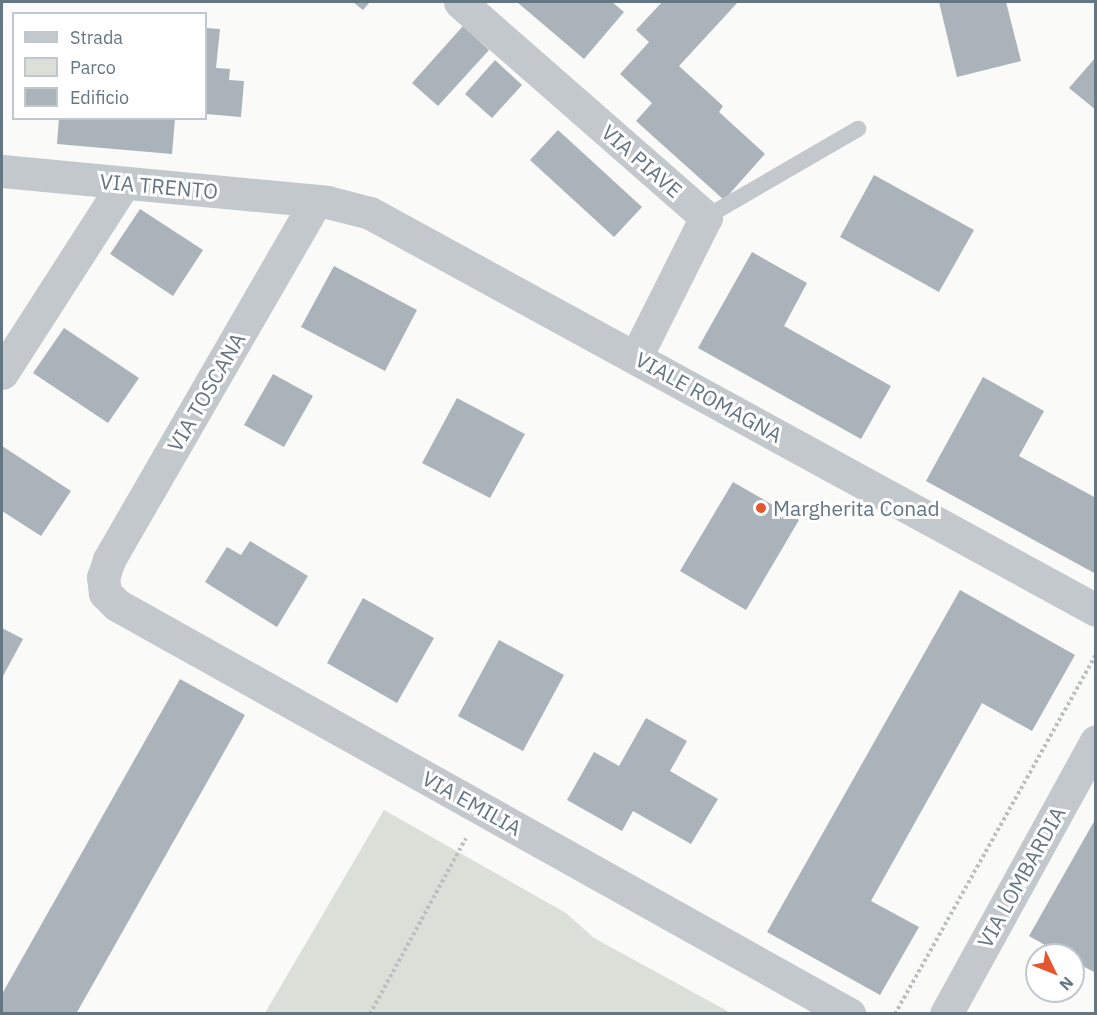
<!DOCTYPE html>
<style>
body{margin:0}
#map{position:relative;width:1097px;height:1015px;overflow:hidden;background:#fafaf8;font-family:"IBM Plex Sans",sans-serif}
div>[style]{position:absolute}
.green>*{inset:0;background:#dadfd7}
.building>*{inset:0;background:#aab3b9}
.path>*{height:4px;margin-top:-2px;transform-origin:0;background:repeating-linear-gradient(90deg,#bbbfc2 0 3px,transparent 0 6px)}
.service>*{height:16px;margin:-8px;padding:0 8px;transform-origin:8px;border-radius:8px;background:#c3c8cc}
.minor>*{height:33px;margin:-16.5px;padding:0 16.5px;transform-origin:16.5px;border-radius:16.5px;background:#c3c8cc}
.tertiary>*{height:33px;margin:-16.5px;padding:0 16.5px;transform-origin:16.5px;border-radius:16.5px;background:#c3c8cc}
.dots>*{width:16px;height:16px;translate:-50% -50%;box-sizing:border-box;border:3px solid #fff;border-radius:50%}
span{translate:-50% -50%;white-space:nowrap;text-align:center;line-height:1.15;-webkit-text-stroke:6px #fff;paint-order:stroke}
.street-label{font-size:21px;color:#657683}
.poi-label{font-size:21px;color:#657683}
.left{translate:0 -50%;text-align:left}
.frame{position:absolute;inset:0;border:3px solid #657683;pointer-events:none}
.legend{position:absolute;left:12px;top:12px;width:195px;height:108px;box-sizing:border-box;background:#fff;border:2px solid #c1c8cd;margin:0;padding:8px 10px;list-style:none;font-size:18px;color:#657683}
.legend li{display:flex;align-items:center;gap:12px;height:30px}
.legend b{width:30px;border:2px solid #c1c8cd}
.north{position:absolute;left:1025px;top:943px;width:60px;height:60px;box-sizing:border-box;background:#fff;border:2px solid #c1c8cd;border-radius:50%;rotate:133deg;font-size:16px;font-weight:700;line-height:24px;text-align:center;color:#657683}
.north::after{content:'';display:block;margin:auto;width:21px;height:27px;background:#e4572e;clip-path:polygon(50% 0,100% 100%,50% 72%,0 100%)}
</style>
<div id="map">
<div class="green">
<i style="clip-path:polygon(384px 810px,566px 913px,594px 938px,731px 1013px,265px 1013px)"></i>
</div>
<div class="building">
<i style="clip-path:polygon(353px 2px,370px 2px,363px 10px)"></i>
<i style="clip-path:polygon(517px 2px,612px 2px,624px 12px,584px 59px)"></i>
<i style="clip-path:polygon(662px 2px,738px 2px,679px 66px,723px 106px,719px 112px,765px 154px,724px 200px,636px 121px,652px 103px,620px 74px,649px 42px,636px 30px)"></i>
<i style="clip-path:polygon(939px 2px,1006px 2px,1021px 61px,957px 77px)"></i>
<i style="clip-path:polygon(463px 26px,489px 50px,438px 106px,412px 83px)"></i>
<i style="clip-path:polygon(206px 28px,220px 29px,216px 68px,230px 69px,229px 80px,244px 81px,241px 117px,206px 114px)"></i>
<i style="clip-path:polygon(1096px 57px,1096px 110px,1069px 88px)"></i>
<i style="clip-path:polygon(495px 60px,522px 85px,492px 118px,465px 94px)"></i>
<i style="clip-path:polygon(59px 118px,175px 118px,172px 154px,57px 144px)"></i>
<i style="clip-path:polygon(558px 130px,642px 207px,614px 237px,530px 160px)"></i>
<i style="clip-path:polygon(874px 175px,974px 230px,939px 292px,840px 237px)"></i>
<i style="clip-path:polygon(140px 209px,203px 250px,173px 296px,110px 254px)"></i>
<i style="clip-path:polygon(752px 252px,807px 283px,784px 326px,891px 386px,861px 439px,698px 348px)"></i>
<i style="clip-path:polygon(334px 266px,417px 310px,385px 371px,301px 327px)"></i>
<i style="clip-path:polygon(64px 328px,139px 378px,108px 423px,33px 373px)"></i>
<i style="clip-path:polygon(273px 374px,313px 396px,284px 447px,244px 425px)"></i>
<i style="clip-path:polygon(983px 377px,1044px 411px,1019px 456px,1096px 498px,1096px 574px,926px 481px)"></i>
<i style="clip-path:polygon(457px 398px,525px 434px,490px 498px,422px 463px)"></i>
<i style="clip-path:polygon(2px 446px,71px 491px,41px 536px,2px 511px)"></i>
<i style="clip-path:polygon(733px 482px,799px 520px,746px 610px,680px 571px)"></i>
<i style="clip-path:polygon(250px 541px,308px 576px,277px 627px,205px 582px,227px 547px,241px 555px)"></i>
<i style="clip-path:polygon(960px 590px,1075px 655px,1032px 731px,982px 703px,871px 901px,919px 927px,880px 995px,767px 932px)"></i>
<i style="clip-path:polygon(363px 598px,434px 638px,397px 703px,327px 663px)"></i>
<i style="clip-path:polygon(2px 628px,23px 639px,2px 678px)"></i>
<i style="clip-path:polygon(499px 640px,564px 675px,523px 751px,458px 716px)"></i>
<i style="clip-path:polygon(180px 679px,245px 715px,76px 1014px,2px 1014px,2px 994px)"></i>
<i style="clip-path:polygon(646px 718px,687px 741px,670px 771px,718px 799px,691px 844px,633px 811px,622px 831px,567px 800px,594px 752px,619px 766px)"></i>
<i style="clip-path:polygon(1096px 818px,1096px 973px,1073px 961px,1073px 955px,1063px 955px,1029px 936px)"></i>
</div>
<div class="path">
<i style="left:370px;top:1014px;width:200px;rotate:-61.4deg"></i>
<i style="left:895px;top:1014px;width:412px;rotate:-60.8deg"></i>
</div>
<div class="service">
<i style="left:706px;top:217px;width:176px;rotate:-30.1deg"></i>
</div>
<div class="minor">
<i style="left:460px;top:2px;width:327px;rotate:41.2deg"></i>
<i style="left:706px;top:217px;width:157px;rotate:116.6deg"></i>
<i style="left:2px;top:171px;width:326px;rotate:5.4deg"></i>
<i style="left:327px;top:202px;width:44px;rotate:14.3deg"></i>
<i style="left:370px;top:213px;width:827px;rotate:28.67deg"></i>
<i style="left:316px;top:201px;width:414px;rotate:120deg"></i>
<i style="left:109px;top:560px;width:18px;rotate:109deg"></i>
<i style="left:103px;top:577px;width:16px;rotate:83deg"></i>
<i style="left:105px;top:593px;width:17px;rotate:45deg"></i>
<i style="left:117px;top:605px;width:839px;rotate:29.19deg"></i>
<i style="left:2px;top:373px;width:226px;rotate:-57.3deg"></i>
</div>
<div class="tertiary">
<i style="left:946px;top:1014px;width:311px;rotate:-61.2deg"></i>
</div>
<div class="dots">
<i style="left:761px;top:508px;background:#e4572e"></i>
</div>
<div class="street-label">
<span style="left:642px;top:161px;rotate:41deg">VIA PIAVE</span>
<span style="left:159px;top:186px;rotate:5deg">VIA TRENTO</span>
<span style="left:206px;top:392px;rotate:-60deg">VIA TOSCANA</span>
<span style="left:709px;top:397px;rotate:29deg">VIALE ROMAGNA</span>
<span style="left:472px;top:803px;rotate:29deg">VIA EMILIA</span>
<span style="left:1021px;top:877px;rotate:-61deg">VIA LOMBARDIA</span>
</div>
<div class="poi-label">
<span class="left" style="left:773px;top:508px">Margherita Conad</span>
</div>
<div class="frame"></div>
<ul class="legend">
<li><b style="height:8px;background:#c3c8cc"></b>Strada</li>
<li><b style="height:16px;background:#dadfd7"></b>Parco</li>
<li><b style="height:16px;background:#aab3b9"></b>Edificio</li>
</ul>
<div class="north">N</div>
</div>
